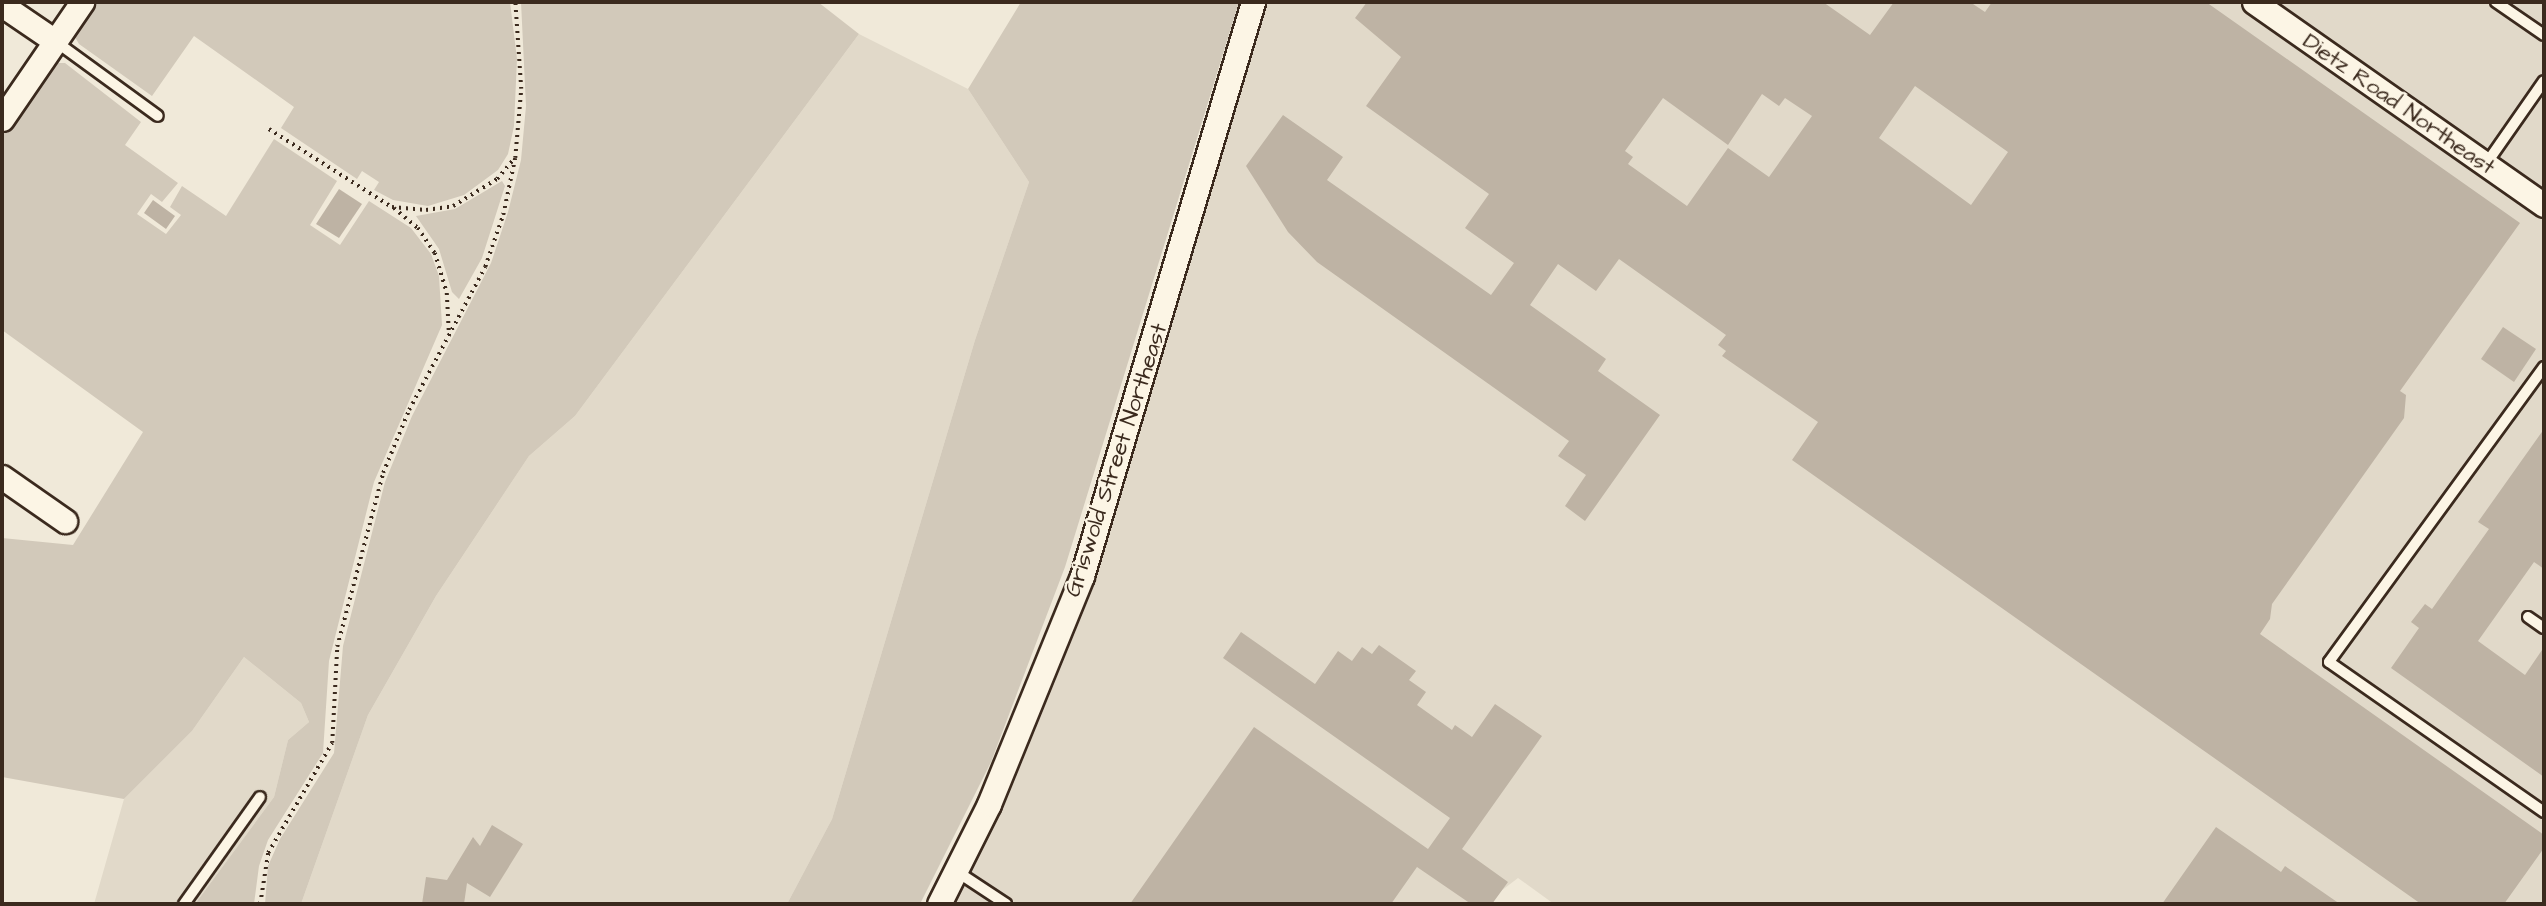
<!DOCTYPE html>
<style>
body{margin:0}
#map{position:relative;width:2546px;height:906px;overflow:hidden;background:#f0e9d9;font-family:"Architects Daughter",sans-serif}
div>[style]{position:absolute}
.built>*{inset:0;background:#e1d9c9}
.green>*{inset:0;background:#d2c9ba}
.building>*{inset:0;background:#beb3a4}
.path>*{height:3.5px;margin-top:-1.75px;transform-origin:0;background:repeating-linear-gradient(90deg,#3b2a1e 0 2px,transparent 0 7px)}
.roads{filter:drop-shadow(2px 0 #3b2a1e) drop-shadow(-2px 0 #3b2a1e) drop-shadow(0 2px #3b2a1e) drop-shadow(0 -2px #3b2a1e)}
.lane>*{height:10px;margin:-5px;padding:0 5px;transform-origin:5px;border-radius:5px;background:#fcf5e5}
.street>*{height:23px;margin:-11.5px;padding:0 11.5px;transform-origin:11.5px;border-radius:11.5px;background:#fcf5e5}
span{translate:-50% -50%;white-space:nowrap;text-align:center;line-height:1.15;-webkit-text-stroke:5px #fcf5e5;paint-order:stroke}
.street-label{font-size:23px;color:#3b2a1e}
.frame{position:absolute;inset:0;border:4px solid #3b2a1e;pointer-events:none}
</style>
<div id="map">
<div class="built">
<i style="clip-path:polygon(1253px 2px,2544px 2px,2544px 904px,1554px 904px,1518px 878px,1484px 904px,939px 904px,1033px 702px)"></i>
<i style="clip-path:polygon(859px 34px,968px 89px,1029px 182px,975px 340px,832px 819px,787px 904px,301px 904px,368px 715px,436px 596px,529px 456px,575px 416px)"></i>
<i style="clip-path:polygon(244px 657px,301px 703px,309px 722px,288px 740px,274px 797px,195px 904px,94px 904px,124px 799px,192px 731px)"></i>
</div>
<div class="green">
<i style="clip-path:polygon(94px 2px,510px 2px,517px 59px,514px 126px,508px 154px,498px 170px,464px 195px,428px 206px,393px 200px,374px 190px,379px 182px,362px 171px,357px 179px,281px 128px,294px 107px,194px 36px,152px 96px,79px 44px,72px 32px)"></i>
<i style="clip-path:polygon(521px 2px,818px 2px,859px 34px,575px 416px,529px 456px,436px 596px,368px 715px,301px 904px,265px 904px,268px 866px,280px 839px,334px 753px,343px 646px,385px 482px,412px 416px,491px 263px,508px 212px,521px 160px,526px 106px)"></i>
<i style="clip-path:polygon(1021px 2px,1239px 2px,1065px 567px,991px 762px,920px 904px,787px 904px,832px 819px,975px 340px,1029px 182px,968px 89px)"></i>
<i style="clip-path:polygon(52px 63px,65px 63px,141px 122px,125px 145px,178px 183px,162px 202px,151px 194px,137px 214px,166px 234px,181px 215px,170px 207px,182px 186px,226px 216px,274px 139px,337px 181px,310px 225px,340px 245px,369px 201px,411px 228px,431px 254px,439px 276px,442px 325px,374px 482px,329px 661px,323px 753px,268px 840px,259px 866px,254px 904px,195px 904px,274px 797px,288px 740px,309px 722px,301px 703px,244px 657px,192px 731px,124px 799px,2px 777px,2px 538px,73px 545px,143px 432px,2px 330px,2px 135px)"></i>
<i style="clip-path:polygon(502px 181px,505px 186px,482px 258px,459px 299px,452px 292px,439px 249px,416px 216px,455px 209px)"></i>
</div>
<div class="building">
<i style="clip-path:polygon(evenodd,1367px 2px,1823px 2px,1870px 35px,1894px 2px,1970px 2px,1985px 12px,1992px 2px,2206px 2px,2520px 223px,2400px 391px,2406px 395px,2404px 418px,2272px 604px,2270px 619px,2260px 634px,2544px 835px,2544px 848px,2504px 904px,2421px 904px,1792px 460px,1818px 422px,1722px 356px,1726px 351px,1718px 345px,1726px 335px,1619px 259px,1596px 291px,1558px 264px,1530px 305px,1606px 359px,1598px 371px,1660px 415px,1585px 521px,1565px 506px,1586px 475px,1558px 456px,1569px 441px,1317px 262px,1288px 232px,1246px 166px,1283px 115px,1343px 157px,1327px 180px,1491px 295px,1514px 263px,1465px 228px,1489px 194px,1366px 106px,1401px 57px,1355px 18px,1367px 2px,1915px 86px,2008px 152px,1971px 205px,1879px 138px,1915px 86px,1367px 2px,1762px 94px,1779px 106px,1785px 98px,1812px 116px,1769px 177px,1728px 148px,1687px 206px,1628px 164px,1633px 157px,1625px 151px,1663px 98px,1728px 145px,1762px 94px)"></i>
<i style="clip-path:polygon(339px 189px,362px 204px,339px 238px,316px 224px)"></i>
<i style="clip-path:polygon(153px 200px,175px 216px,166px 229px,144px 213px)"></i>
<i style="clip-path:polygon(2503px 327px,2536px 349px,2514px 382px,2481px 359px)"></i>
<i style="clip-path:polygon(2544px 429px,2544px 569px,2534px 562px,2478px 641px,2525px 675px,2544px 647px,2544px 777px,2391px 668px,2419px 628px,2411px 622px,2425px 604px,2432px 609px,2489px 529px,2478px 522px)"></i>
<i style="clip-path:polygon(1241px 632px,1315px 684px,1338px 651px,1352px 661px,1362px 647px,1372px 654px,1379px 645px,1416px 671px,1409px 680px,1426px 692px,1417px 705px,1452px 730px,1455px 725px,1472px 737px,1495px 704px,1542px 736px,1462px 849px,1508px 882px,1492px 904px,1471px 904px,1417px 867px,1391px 904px,1130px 904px,1254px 727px,1428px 849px,1450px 818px,1223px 658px)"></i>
<i style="clip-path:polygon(492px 825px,523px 844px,490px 897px,467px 883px,464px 904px,422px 904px,426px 877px,447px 880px,473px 837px,480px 846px)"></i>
<i style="clip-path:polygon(2216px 827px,2281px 872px,2285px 866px,2340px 904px,2162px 904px)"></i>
</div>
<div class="path">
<i style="left:269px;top:129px;width:146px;rotate:32.4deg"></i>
<i style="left:392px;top:207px;width:34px;rotate:5deg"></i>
<i style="left:426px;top:210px;width:27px;rotate:-8deg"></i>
<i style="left:453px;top:206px;width:52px;rotate:-31.5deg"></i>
<i style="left:497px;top:179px;width:26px;rotate:-50deg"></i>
<i style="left:394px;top:208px;width:31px;rotate:40deg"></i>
<i style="left:418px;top:228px;width:30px;rotate:56deg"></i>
<i style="left:435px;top:253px;width:42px;rotate:73.3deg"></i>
<i style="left:447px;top:293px;width:39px;rotate:87deg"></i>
<i style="left:260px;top:904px;width:52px;rotate:-81.1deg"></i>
<i style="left:268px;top:853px;width:127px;rotate:-59.8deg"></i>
<i style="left:332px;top:743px;width:96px;rotate:-87deg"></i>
<i style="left:337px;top:647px;width:180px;rotate:-75.2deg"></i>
<i style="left:383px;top:473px;width:68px;rotate:-67.6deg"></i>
<i style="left:409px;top:410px;width:162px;rotate:-62deg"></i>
<i style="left:485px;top:267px;width:55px;rotate:-70.9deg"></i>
<i style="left:503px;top:215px;width:58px;rotate:-78.1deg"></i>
<i style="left:515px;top:158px;width:69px;rotate:-85deg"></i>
<i style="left:521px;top:89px;width:87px;rotate:-93.9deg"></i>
</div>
<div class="roads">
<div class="lane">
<i style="left:2496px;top:2px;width:58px;rotate:34.5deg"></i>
<i style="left:55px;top:41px;width:127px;rotate:36.1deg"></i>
<i style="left:2486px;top:164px;width:101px;rotate:-55.1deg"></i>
<i style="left:2544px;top:367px;width:365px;rotate:126.1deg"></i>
<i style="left:2329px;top:662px;width:262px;rotate:34.9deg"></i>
<i style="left:2528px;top:617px;width:19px;rotate:35deg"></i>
<i style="left:956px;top:871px;width:60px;rotate:33.4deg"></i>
<i style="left:184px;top:904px;width:131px;rotate:-54.6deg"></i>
</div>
<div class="street">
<i style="left:2254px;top:2px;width:354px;rotate:35deg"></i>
<i style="left:2px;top:5px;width:64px;rotate:34.2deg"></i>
<i style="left:2px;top:119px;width:142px;rotate:-55.6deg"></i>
<i style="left:2px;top:477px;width:77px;rotate:34.9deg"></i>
<i style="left:939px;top:904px;width:112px;rotate:-63.4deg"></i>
<i style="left:989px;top:804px;width:246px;rotate:-67.8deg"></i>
<i style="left:1082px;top:576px;width:599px;rotate:-73.41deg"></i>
</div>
</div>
<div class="street-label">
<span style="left:2399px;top:104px;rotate:35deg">Dietz Road Northeast</span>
<span style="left:1116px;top:460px;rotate:-72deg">Griswold Street Northeast</span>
</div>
<div class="frame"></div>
</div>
